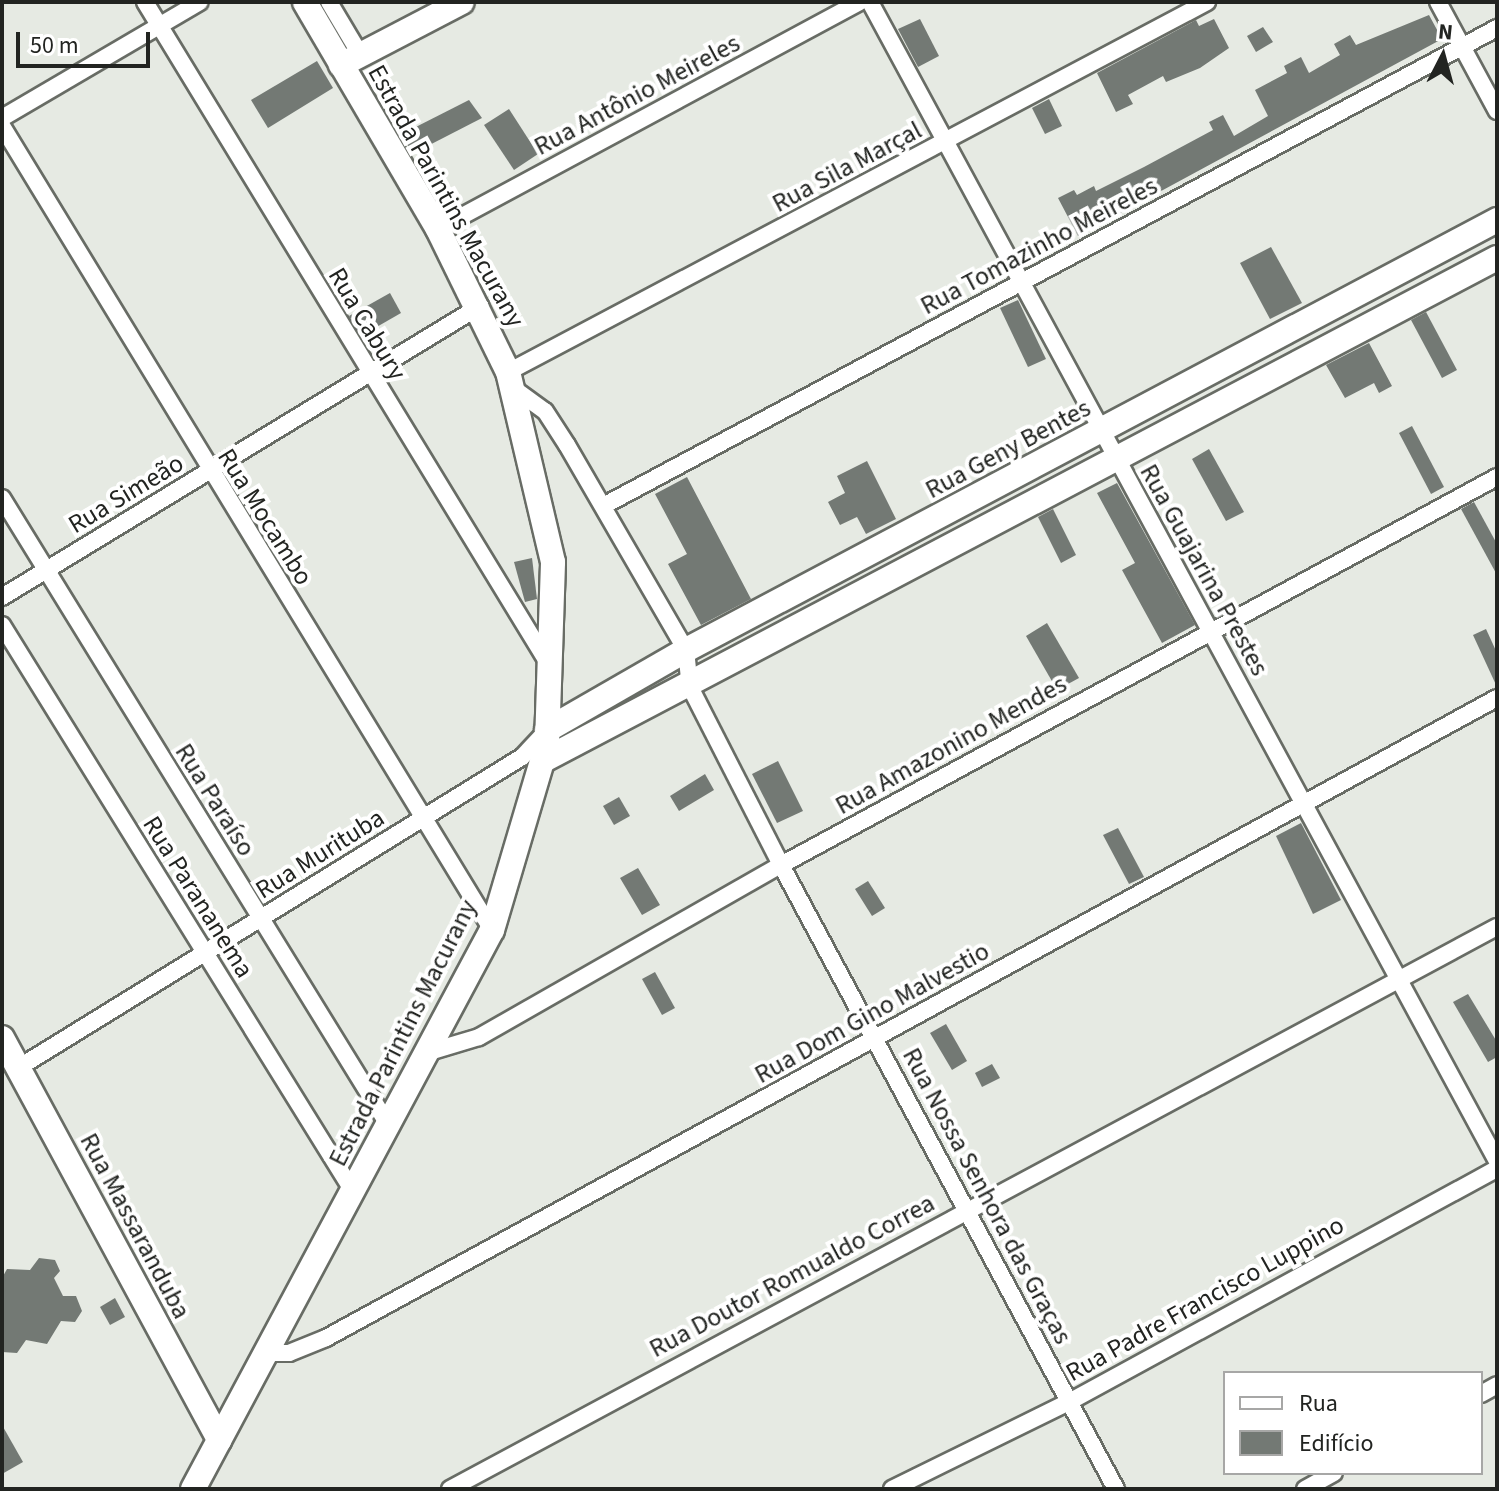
<!DOCTYPE html>
<meta charset="utf-8">
<style>
body{margin:0}
#map{position:relative;width:1499px;height:1491px;overflow:hidden;background:#e6eae3;font-family:"Source Sans 3",sans-serif}
div>[style]{position:absolute}
.building>*{inset:0;background:#737974}
.roads{filter:drop-shadow(2px 0 #686c65) drop-shadow(-2px 0 #686c65) drop-shadow(0 2px #686c65) drop-shadow(0 -2px #686c65)}
.street>*{height:16px;margin:-8px;padding:0 8px;transform-origin:8px;border-radius:8px;background:#fff}
.secondary>*{height:24px;margin:-12px;padding:0 12px;transform-origin:12px;border-radius:12px;background:#fff}
span{translate:-50% -50%;white-space:nowrap;text-align:center;line-height:1.15;-webkit-text-stroke:8px #fff;paint-order:stroke}
.street-label{font-size:26px;color:#222421}
.frame{position:absolute;inset:0;border:4px solid #222421;pointer-events:none}
.legend{position:absolute;left:1223px;top:1371px;width:260px;height:104px;box-sizing:border-box;background:#fff;border:2px solid #a7a7a6;margin:0;padding:10px 14px;list-style:none;font-size:24px;color:#222421}
.legend li{display:flex;align-items:center;gap:16px;height:40px}
.legend b{width:40px;border:2px solid #a7a7a6}
.north{position:absolute;left:1403px;top:16px;width:80px;height:80px;-webkit-text-stroke:6px #fff;paint-order:stroke;rotate:6deg;font-size:22px;font-weight:700;line-height:32px;text-align:center;color:#222421}
.north::after{content:'';display:block;margin:auto;width:28px;height:36px;background:#222421;clip-path:polygon(50% 0,100% 100%,50% 72%,0 100%)}
.scale{position:absolute;left:16px;top:32px;width:134px;height:36px;box-sizing:border-box;border:4px solid #222421;border-top:0;padding-left:10px;font-size:24px;line-height:28px;white-space:nowrap;color:#222421;-webkit-text-stroke:6px #fff;paint-order:stroke}
</style>
<div id="map">
<div class="building">
<i style="clip-path:polygon(1429px 15px,1442px 39px,1078px 236px,1058px 198px,1074px 190px,1077px 195px,1094px 186px,1096px 191px,1144px 167px,1213px 130px,1209px 122px,1223px 115px,1234px 136px,1268px 116px,1255px 90px,1287px 73px,1284px 66px,1301px 57px,1309px 73px,1340px 55px,1334px 44px,1350px 35px,1356px 45px)"></i>
<i style="clip-path:polygon(920px 19px,939px 56px,918px 67px,898px 29px)"></i>
<i style="clip-path:polygon(1214px 19px,1229px 48px,1200px 68px,1166px 82px,1163px 76px,1128px 95px,1133px 104px,1116px 112px,1097px 73px,1196px 20px,1199px 26px)"></i>
<i style="clip-path:polygon(1263px 27px,1273px 42px,1256px 52px,1247px 36px)"></i>
<i style="clip-path:polygon(317px 61px,333px 88px,268px 128px,251px 100px)"></i>
<i style="clip-path:polygon(1049px 99px,1062px 126px,1045px 134px,1032px 108px)"></i>
<i style="clip-path:polygon(469px 100px,482px 118px,412px 154px,402px 134px)"></i>
<i style="clip-path:polygon(509px 109px,538px 154px,514px 170px,484px 125px)"></i>
<i style="clip-path:polygon(1271px 247px,1302px 303px,1270px 319px,1240px 263px)"></i>
<i style="clip-path:polygon(390px 293px,401px 313px,361px 336px,349px 316px)"></i>
<i style="clip-path:polygon(1018px 300px,1046px 359px,1028px 367px,1000px 308px)"></i>
<i style="clip-path:polygon(1426px 312px,1457px 370px,1442px 378px,1411px 320px)"></i>
<i style="clip-path:polygon(1369px 343px,1392px 386px,1379px 393px,1374px 383px,1345px 398px,1326px 365px)"></i>
<i style="clip-path:polygon(1412px 426px,1444px 487px,1431px 494px,1399px 433px)"></i>
<i style="clip-path:polygon(1209px 449px,1244px 512px,1226px 521px,1192px 459px)"></i>
<i style="clip-path:polygon(867px 461px,896px 519px,866px 534px,857px 517px,840px 525px,828px 502px,845px 493px,837px 476px)"></i>
<i style="clip-path:polygon(687px 477px,751px 599px,701px 625px,668px 564px,687px 554px,655px 494px)"></i>
<i style="clip-path:polygon(1117px 483px,1195px 625px,1162px 643px,1122px 570px,1135px 563px,1097px 493px)"></i>
<i style="clip-path:polygon(1474px 502px,1497px 544px,1497px 575px,1461px 509px)"></i>
<i style="clip-path:polygon(1053px 509px,1076px 555px,1061px 563px,1038px 517px)"></i>
<i style="clip-path:polygon(532px 558px,537px 599px,525px 602px,514px 562px)"></i>
<i style="clip-path:polygon(1047px 623px,1079px 678px,1057px 690px,1026px 636px)"></i>
<i style="clip-path:polygon(1486px 629px,1497px 653px,1497px 687px,1473px 635px)"></i>
<i style="clip-path:polygon(778px 761px,803px 811px,777px 823px,752px 774px)"></i>
<i style="clip-path:polygon(705px 774px,714px 790px,679px 811px,670px 796px)"></i>
<i style="clip-path:polygon(619px 797px,630px 816px,614px 825px,603px 806px)"></i>
<i style="clip-path:polygon(1301px 823px,1341px 900px,1313px 914px,1276px 836px)"></i>
<i style="clip-path:polygon(1118px 828px,1144px 877px,1129px 884px,1103px 835px)"></i>
<i style="clip-path:polygon(638px 868px,660px 905px,642px 915px,620px 878px)"></i>
<i style="clip-path:polygon(868px 881px,885px 908px,872px 916px,855px 889px)"></i>
<i style="clip-path:polygon(655px 972px,675px 1008px,662px 1015px,642px 979px)"></i>
<i style="clip-path:polygon(1468px 994px,1497px 1042px,1497px 1057px,1488px 1062px,1453px 1002px)"></i>
<i style="clip-path:polygon(946px 1024px,967px 1061px,952px 1070px,930px 1033px)"></i>
<i style="clip-path:polygon(992px 1064px,1000px 1078px,982px 1087px,975px 1073px)"></i>
<i style="clip-path:polygon(39px 1258px,55px 1260px,60px 1271px,54px 1278px,63px 1296px,76px 1296px,82px 1311px,75px 1322px,61px 1321px,47px 1344px,26px 1340px,17px 1353px,2px 1352px,2px 1278px,7px 1269px,30px 1270px)"></i>
<i style="clip-path:polygon(115px 1298px,125px 1317px,110px 1325px,100px 1307px)"></i>
<i style="clip-path:polygon(2px 1425px,23px 1462px,2px 1474px)"></i>
</div>
<div class="roads">
<div class="street">
<i style="left:145px;top:2px;width:774px;rotate:58.63deg"></i>
<i style="left:329px;top:2px;width:63px;rotate:59.3deg"></i>
<i style="left:870px;top:2px;width:1318px;rotate:61.59deg"></i>
<i style="left:1438px;top:2px;width:124px;rotate:61.6deg"></i>
<i style="left:2px;top:118px;width:229px;rotate:-30.4deg"></i>
<i style="left:2px;top:126px;width:942px;rotate:58.64deg"></i>
<i style="left:438px;top:229px;width:478px;rotate:-28.3deg"></i>
<i style="left:508px;top:372px;width:791px;rotate:-27.89deg"></i>
<i style="left:513px;top:388px;width:39px;rotate:36deg"></i>
<i style="left:545px;top:411px;width:40px;rotate:57.1deg"></i>
<i style="left:567px;top:445px;width:237px;rotate:59.9deg"></i>
<i style="left:686px;top:650px;width:37px;rotate:84deg"></i>
<i style="left:690px;top:687px;width:200px;rotate:62.9deg"></i>
<i style="left:781px;top:865px;width:708px;rotate:61.77deg"></i>
<i style="left:2px;top:498px;width:738px;rotate:58.36deg"></i>
<i style="left:603px;top:506px;width:1014px;rotate:-28.13deg"></i>
<i style="left:2px;top:597px;width:560px;rotate:-31.33deg"></i>
<i style="left:2px;top:625px;width:668px;rotate:58.21deg"></i>
<i style="left:429px;top:1052px;width:52px;rotate:-16.7deg"></i>
<i style="left:479px;top:1037px;width:348px;rotate:-29.7deg"></i>
<i style="left:781px;top:865px;width:814px;rotate:-28.45deg"></i>
<i style="left:18px;top:1068px;width:592px;rotate:-31.68deg"></i>
<i style="left:522px;top:757px;width:37px;rotate:-47deg"></i>
<i style="left:265px;top:1353px;width:24px"></i>
<i style="left:289px;top:1353px;width:40px;rotate:-22deg"></i>
<i style="left:326px;top:1338px;width:1334px;rotate:-28.66deg"></i>
<i style="left:1481px;top:1394px;width:18px;rotate:-29deg"></i>
<i style="left:450px;top:1489px;width:1188px;rotate:-28.23deg"></i>
<i style="left:892px;top:1489px;width:197px;rotate:-26.2deg"></i>
<i style="left:1069px;top:1402px;width:487px;rotate:-28.6deg"></i>
<i style="left:1305px;top:1489px;width:33px;rotate:-29deg"></i>
</div>
<div class="secondary">
<i style="left:341px;top:65px;width:136px;rotate:-27.5deg"></i>
<i style="left:547px;top:730px;width:160px;rotate:-29.9deg"></i>
<i style="left:686px;top:650px;width:918px;rotate:-27.93deg"></i>
<i style="left:546px;top:759px;width:1075px;rotate:-27.78deg"></i>
<i style="left:2px;top:1038px;width:457px;rotate:61.6deg"></i>
<i style="left:193px;top:1489px;width:634px;rotate:-61.86deg"></i>
<i style="left:492px;top:930px;width:194px;rotate:-73.5deg"></i>
<i style="left:547px;top:744px;width:182px;rotate:-88.1deg"></i>
<i style="left:553px;top:562px;width:195px;rotate:-103.3deg"></i>
<i style="left:508px;top:372px;width:159px;rotate:-116.1deg"></i>
<i style="left:438px;top:229px;width:263px;rotate:-120.4deg"></i>
</div>
</div>
<div class="street-label">
<span style="left:637px;top:95px;rotate:-28deg">Rua Antônio Meireles</span>
<span style="left:847px;top:167px;rotate:-28deg">Rua Sila Marçal</span>
<span style="left:446px;top:196px;rotate:61deg">Estrada Parintins Macurany</span>
<span style="left:1039px;top:246px;rotate:-28deg">Rua Tomazinho Meireles</span>
<span style="left:367px;top:324px;rotate:59deg">Rua Cabury</span>
<span style="left:1008px;top:449px;rotate:-28deg">Rua Geny Bentes</span>
<span style="left:126px;top:494px;rotate:-31deg">Rua Simeão</span>
<span style="left:265px;top:517px;rotate:58deg">Rua Mocambo</span>
<span style="left:1204px;top:570px;rotate:61deg">Rua Guajarina Prestes</span>
<span style="left:951px;top:745px;rotate:-29deg">Rua Amazonino Mendes</span>
<span style="left:215px;top:800px;rotate:58deg">Rua Paraíso</span>
<span style="left:320px;top:854px;rotate:-32deg">Rua Murituba</span>
<span style="left:198px;top:897px;rotate:58deg">Rua Parananema</span>
<span style="left:872px;top:1013px;rotate:-29deg">Rua Dom Gino Malvestio</span>
<span style="left:403px;top:1033px;rotate:-63deg">Estrada Parintins Macurany</span>
<span style="left:987px;top:1196px;rotate:62deg">Rua Nossa Senhora das Graças</span>
<span style="left:135px;top:1226px;rotate:62deg">Rua Massaranduba</span>
<span style="left:792px;top:1276px;rotate:-28deg">Rua Doutor Romualdo Correa</span>
<span style="left:1205px;top:1299px;rotate:-29deg">Rua Padre Francisco Luppino</span>
</div>
<div class="frame"></div>
<ul class="legend">
<li><b style="height:10px;background:#fff"></b>Rua</li>
<li><b style="height:22px;background:#737974"></b>Edifício</li>
</ul>
<div class="north">N</div>
<div class="scale">50 m</div>
</div>
